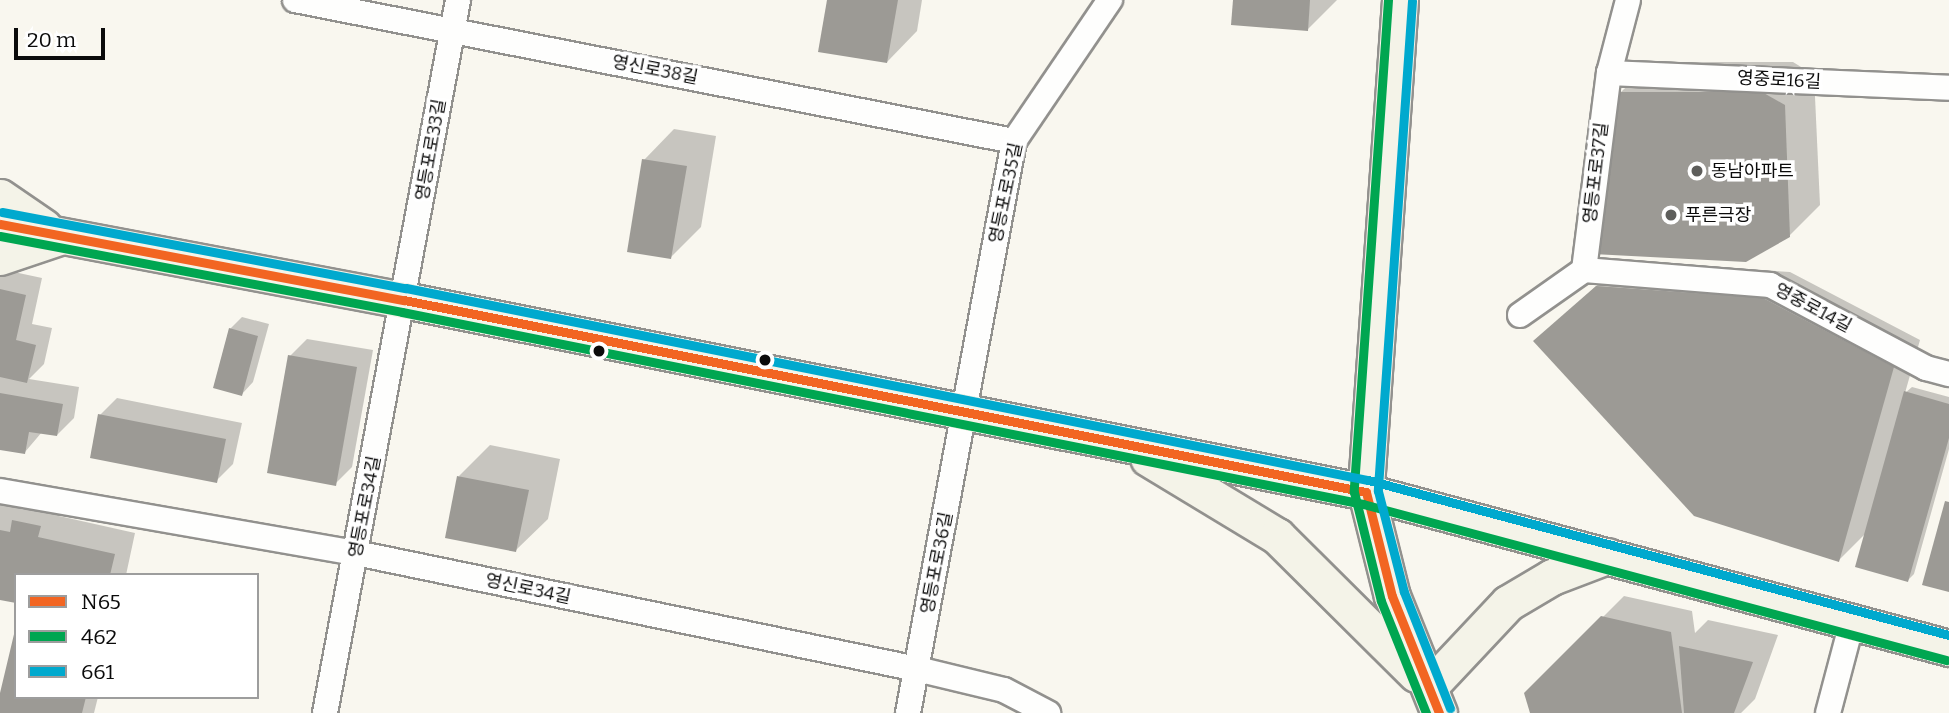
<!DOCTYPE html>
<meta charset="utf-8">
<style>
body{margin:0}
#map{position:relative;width:1949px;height:713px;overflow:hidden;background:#f9f7ef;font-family:Bitter,"Noto Sans KR",serif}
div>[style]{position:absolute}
.shadow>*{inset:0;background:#0003}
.building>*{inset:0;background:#9c9a95}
.roads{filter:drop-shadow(2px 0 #92918e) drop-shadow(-2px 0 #92918e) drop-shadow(0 2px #92918e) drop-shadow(0 -2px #92918e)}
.street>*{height:24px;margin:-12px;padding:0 12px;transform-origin:12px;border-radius:12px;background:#fefefd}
.secondary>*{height:35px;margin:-17.5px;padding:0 17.5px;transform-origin:17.5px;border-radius:17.5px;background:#f4f3e8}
.bus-1>*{height:9px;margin:-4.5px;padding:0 4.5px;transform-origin:4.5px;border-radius:4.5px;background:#f26522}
.bus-2>*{height:9px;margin:-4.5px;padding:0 4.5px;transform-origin:4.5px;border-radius:4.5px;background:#00a651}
.bus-3>*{height:9px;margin:-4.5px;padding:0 4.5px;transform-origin:4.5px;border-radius:4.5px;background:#00a9ce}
.dots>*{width:19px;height:19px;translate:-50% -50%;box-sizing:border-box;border:4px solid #fff;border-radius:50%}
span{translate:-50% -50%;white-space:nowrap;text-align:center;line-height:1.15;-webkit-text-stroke:7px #fff;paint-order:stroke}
.street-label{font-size:18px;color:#0b0b0b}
.poi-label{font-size:18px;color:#0b0b0b}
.left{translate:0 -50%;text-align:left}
.legend{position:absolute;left:14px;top:573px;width:245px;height:126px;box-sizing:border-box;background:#fff;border:2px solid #9d9d9d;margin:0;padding:9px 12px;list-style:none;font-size:21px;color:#0b0b0b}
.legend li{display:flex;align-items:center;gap:14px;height:35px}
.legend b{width:35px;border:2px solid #9d9d9d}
.scale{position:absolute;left:14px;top:28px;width:91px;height:32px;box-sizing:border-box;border:4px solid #0b0b0b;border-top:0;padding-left:9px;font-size:21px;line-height:24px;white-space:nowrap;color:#0b0b0b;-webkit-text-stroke:5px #fff;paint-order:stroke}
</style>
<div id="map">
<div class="shadow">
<i style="clip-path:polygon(829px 0,922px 0,917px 31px,887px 62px)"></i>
<i style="clip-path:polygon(1235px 0,1337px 0,1308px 29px)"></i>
<i style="clip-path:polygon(1652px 62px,1793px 62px,1814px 75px,1820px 205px,1789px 236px,1621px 92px)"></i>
<i style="clip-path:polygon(674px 129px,716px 136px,701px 227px,671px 257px,644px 160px)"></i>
<i style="clip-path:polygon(1625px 260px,1790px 272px,1920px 340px,1905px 393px,1912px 387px,1949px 397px,1949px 449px,1914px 574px,1908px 580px,1866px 533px,1839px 560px,1536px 341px)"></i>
<i style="clip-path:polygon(0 269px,42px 278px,32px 324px,52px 328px,44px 364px,29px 379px,79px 387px,74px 418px,57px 435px,42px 432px,25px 452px,0 448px)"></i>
<i style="clip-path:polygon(242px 317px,269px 324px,253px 382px,242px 394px,230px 329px)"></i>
<i style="clip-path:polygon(307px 339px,373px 350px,352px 467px,335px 484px,290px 356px)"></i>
<i style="clip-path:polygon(117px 398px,242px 423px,233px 464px,216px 481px,100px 415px)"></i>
<i style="clip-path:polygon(490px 445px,560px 459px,548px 519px,516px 550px,459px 476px)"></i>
<i style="clip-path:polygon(35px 499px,61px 505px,59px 516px,135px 533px,126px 575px,16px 575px,0 598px,0 504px,25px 510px)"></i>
<i style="clip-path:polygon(1624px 596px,1692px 611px,1695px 633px,1708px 620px,1778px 635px,1755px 699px,1741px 713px,1531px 713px,1526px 694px)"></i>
<i style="clip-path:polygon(16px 633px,16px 697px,98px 697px,94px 713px,0 713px)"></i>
</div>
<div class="building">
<i style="clip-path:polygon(827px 0,898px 0,887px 63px,818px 52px)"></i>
<i style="clip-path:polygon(1233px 0,1310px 0,1308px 31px,1231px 25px)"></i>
<i style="clip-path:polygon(1620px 92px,1762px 92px,1785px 105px,1790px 237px,1746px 262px,1593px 254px)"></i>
<i style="clip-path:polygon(642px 159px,687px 166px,671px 259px,627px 252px)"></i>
<i style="clip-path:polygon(1596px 286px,1763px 298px,1894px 367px,1839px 562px,1694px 516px,1533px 341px)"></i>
<i style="clip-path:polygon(0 289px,26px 295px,16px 340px,36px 345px,27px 383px,0 377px)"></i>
<i style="clip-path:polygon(229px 328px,258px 336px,242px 396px,213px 388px)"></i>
<i style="clip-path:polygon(288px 355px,357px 367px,336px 486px,267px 473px)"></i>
<i style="clip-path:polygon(1904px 391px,1949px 404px,1949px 438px,1908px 582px,1855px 567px)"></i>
<i style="clip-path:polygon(0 393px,63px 404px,57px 436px,29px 432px,25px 454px,0 450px)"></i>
<i style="clip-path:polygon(98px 414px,226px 439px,217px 483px,90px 458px)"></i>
<i style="clip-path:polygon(457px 476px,529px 490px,516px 552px,445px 538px)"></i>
<i style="clip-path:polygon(1945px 501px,1949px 502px,1949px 592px,1922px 585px)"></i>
<i style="clip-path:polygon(12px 520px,41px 526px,38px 537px,115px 554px,110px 575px,16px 575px,16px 603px,0 600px,0 530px,10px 532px)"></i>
<i style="clip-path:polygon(1601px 616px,1671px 632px,1682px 713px,1530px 713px,1524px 693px)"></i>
<i style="clip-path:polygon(15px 630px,16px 697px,86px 697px,82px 713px,0 713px,0 693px)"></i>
<i style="clip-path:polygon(1679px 646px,1753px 662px,1734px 713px,1684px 713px)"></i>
</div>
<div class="roads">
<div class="street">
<i style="left:295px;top:0;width:733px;rotate:11.1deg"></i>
<i style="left:1609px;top:73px;width:340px;rotate:2.5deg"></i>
<i style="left:1584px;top:270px;width:187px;rotate:4.6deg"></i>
<i style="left:1770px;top:285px;width:177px;rotate:28deg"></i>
<i style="left:1926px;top:368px;width:24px;rotate:15deg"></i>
<i style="left:1520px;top:315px;width:78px;rotate:-35.1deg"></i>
<i style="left:1584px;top:270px;width:199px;rotate:-82.8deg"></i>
<i style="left:1609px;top:73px;width:75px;rotate:-75.4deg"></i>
<i style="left:0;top:491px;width:361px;rotate:9.9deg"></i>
<i style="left:356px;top:553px;width:573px;rotate:11.68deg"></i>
<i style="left:917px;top:669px;width:89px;rotate:13.6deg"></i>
<i style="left:1004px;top:690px;width:50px;rotate:27.6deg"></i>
<i style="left:325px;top:713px;width:725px;rotate:-79.43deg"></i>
<i style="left:908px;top:713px;width:582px;rotate:-79.5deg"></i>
<i style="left:1014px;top:141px;width:171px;rotate:-55.8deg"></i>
<i style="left:1828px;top:713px;width:94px;rotate:-75.2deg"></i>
</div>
<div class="secondary">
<i style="left:1400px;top:0;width:493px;rotate:94deg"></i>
<i style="left:1366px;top:492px;width:107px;rotate:76deg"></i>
<i style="left:1392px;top:596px;width:126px;rotate:68.1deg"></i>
<i style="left:0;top:197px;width:53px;rotate:34.3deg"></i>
<i style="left:0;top:224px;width:411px;rotate:10.7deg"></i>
<i style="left:404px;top:300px;width:981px;rotate:11.29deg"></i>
<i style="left:1366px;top:492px;width:604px;rotate:14.98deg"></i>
<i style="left:0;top:257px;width:62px;rotate:-18.7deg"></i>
<i style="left:1148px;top:458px;width:151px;rotate:31.2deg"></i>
<i style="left:1277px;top:536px;width:196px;rotate:44.8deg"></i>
<i style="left:1429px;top:687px;width:115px;rotate:-46.8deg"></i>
<i style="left:1508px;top:603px;width:51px;rotate:-30.6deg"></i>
<i style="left:1552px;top:577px;width:59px;rotate:-20.9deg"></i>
</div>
</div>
<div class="bus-1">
<i style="left:0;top:224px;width:411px;rotate:10.7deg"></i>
<i style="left:404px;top:300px;width:981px;rotate:11.29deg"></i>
<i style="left:1366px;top:492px;width:107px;rotate:76deg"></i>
<i style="left:1392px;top:596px;width:126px;rotate:68.1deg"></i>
</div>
<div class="bus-2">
<i style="left:1388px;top:0;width:493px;rotate:94deg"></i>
<i style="left:1354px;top:492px;width:112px;rotate:76.1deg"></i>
<i style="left:1381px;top:601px;width:121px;rotate:68.1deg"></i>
<i style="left:0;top:236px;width:409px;rotate:10.7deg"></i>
<i style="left:402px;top:312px;width:980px;rotate:11.3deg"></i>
<i style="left:1363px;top:504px;width:604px;rotate:14.98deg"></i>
</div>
<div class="bus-3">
<i style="left:1412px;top:1px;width:491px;rotate:94deg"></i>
<i style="left:1378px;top:491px;width:104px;rotate:75.6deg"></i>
<i style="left:1404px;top:592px;width:125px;rotate:68.4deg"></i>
<i style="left:2px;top:212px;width:411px;rotate:10.7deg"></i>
<i style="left:406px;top:288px;width:981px;rotate:11.29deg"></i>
<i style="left:1368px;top:480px;width:601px;rotate:14.94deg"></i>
</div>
<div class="dots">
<i style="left:1697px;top:171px;background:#5e5e5b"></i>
<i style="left:1671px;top:215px;background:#5e5e5b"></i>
<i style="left:599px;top:351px;background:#0b0b0b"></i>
<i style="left:765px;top:360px;background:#0b0b0b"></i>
</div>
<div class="street-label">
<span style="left:655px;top:70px;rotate:11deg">영신로38길</span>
<span style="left:1779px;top:80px;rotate:3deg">영중로16길</span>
<span style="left:431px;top:150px;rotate:-80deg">영등포로33길</span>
<span style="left:1596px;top:173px;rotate:-83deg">영등포로37길</span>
<span style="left:1006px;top:193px;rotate:-78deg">영등포로35길</span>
<span style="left:1813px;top:308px;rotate:28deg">영중로14길</span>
<span style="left:365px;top:507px;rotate:-79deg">영등포로34길</span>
<span style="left:937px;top:563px;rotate:-79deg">영등포로36길</span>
<span style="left:528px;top:589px;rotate:12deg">영신로34길</span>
</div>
<div class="poi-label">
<span class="left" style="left:1711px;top:171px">동남아파트</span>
<span class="left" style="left:1685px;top:215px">푸른극장</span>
</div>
<ul class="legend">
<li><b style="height:9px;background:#f26522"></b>N65</li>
<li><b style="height:9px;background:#00a651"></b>462</li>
<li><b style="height:9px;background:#00a9ce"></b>661</li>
</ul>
<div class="scale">20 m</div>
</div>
